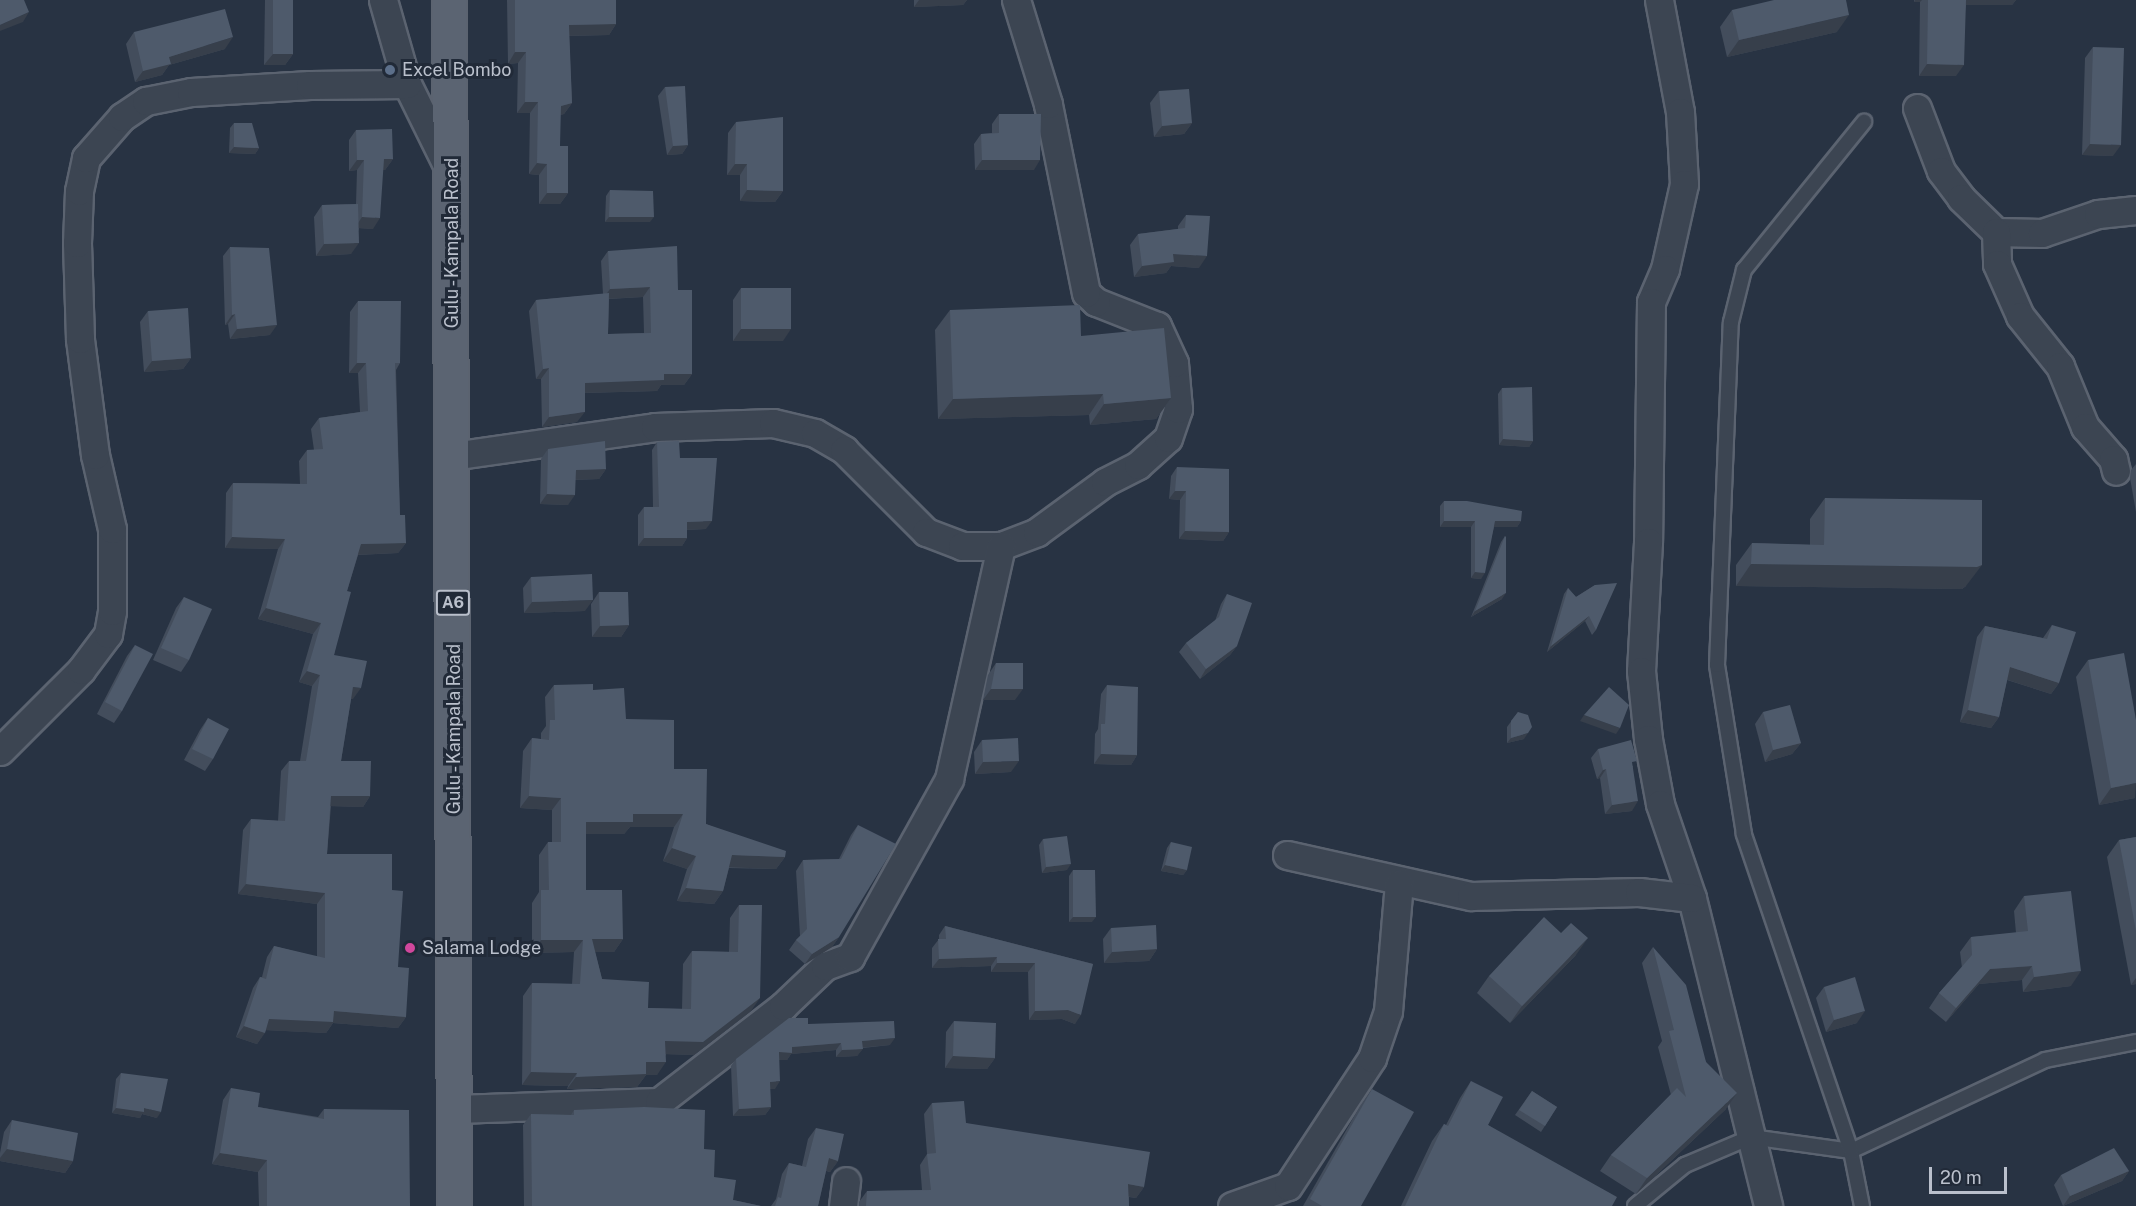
<!DOCTYPE html>
<style>
body{margin:0}
#map{position:relative;width:2136px;height:1206px;overflow:hidden;background:#283343;font-family:"Public Sans",sans-serif}
div>[style]{position:absolute}
.roads{filter:drop-shadow(2px 0 #5b6370) drop-shadow(-2px 0 #5b6370) drop-shadow(0 2px #5b6370) drop-shadow(0 -2px #5b6370)}
.service>*{height:14px;margin:-7px;padding:0 7px;transform-origin:7px;border-radius:7px;background:#3c4552}
.minor>*{height:27px;margin:-13.5px;padding:0 13.5px;transform-origin:13.5px;border-radius:13.5px;background:#3c4552}
.primary>*{height:33px;margin:-16.5px;padding:0 16.5px;transform-origin:16.5px;border-radius:16.5px;background:#5b6472}
.wall>*{inset:0;background:#434d5c}
.shaded-wall>*{inset:0;background:#373f4b}
.building>*{inset:0;background:#4e5a6b}
.dots>*{width:16px;height:16px;translate:-50% -50%;box-sizing:border-box;border:3px solid #212a38;border-radius:50%}
span{translate:-50% -50%;white-space:nowrap;text-align:center;line-height:1.15;-webkit-text-stroke:6px #212a38;paint-order:stroke}
.shield-label span{padding:2px 4px;background:#212a38;border:2px solid;border-radius:4px;-webkit-text-stroke-width:0}
.shield-label{font-size:16px;color:#bac0cc;font-weight:700}
.poi-label{font-size:18px;color:#bac0cc}
.left{translate:0 -50%;text-align:left}
.street-label{font-size:18px;color:#bac0cc}
.scale{position:absolute;left:1929px;top:1167px;width:78px;height:27px;box-sizing:border-box;border:3px solid #bac0cc;border-top:0;padding-left:8px;font-size:18px;line-height:21px;white-space:nowrap;color:#bac0cc;-webkit-text-stroke:4px #212a38;paint-order:stroke}
</style>
<div id="map">
<div class="roads">
<div class="service">
<i style="left:1635px;top:1206px;width:65px;rotate:-39.4deg"></i>
<i style="left:1685px;top:1165px;width:72px;rotate:-23deg"></i>
<i style="left:1751px;top:1137px;width:101px;rotate:8deg"></i>
<i style="left:1851px;top:1151px;width:214px;rotate:-25.1deg"></i>
<i style="left:2045px;top:1060px;width:93px;rotate:-11.2deg"></i>
<i style="left:1862px;top:1206px;width:56px;rotate:-101.3deg"></i>
<i style="left:1851px;top:1151px;width:335px;rotate:-108.7deg"></i>
<i style="left:1744px;top:834px;width:171px;rotate:-99.1deg"></i>
<i style="left:1717px;top:665px;width:343px;rotate:-87.7deg"></i>
<i style="left:1731px;top:322px;width:54px;rotate:-76deg"></i>
<i style="left:1744px;top:270px;width:191px;rotate:-51deg"></i>
</div>
<div class="minor">
<i style="left:383px;top:0;width:87px;rotate:74.1deg"></i>
<i style="left:407px;top:84px;width:97px;rotate:63.7deg"></i>
<i style="left:1659px;top:0;width:114px;rotate:79.4deg"></i>
<i style="left:1680px;top:112px;width:72px;rotate:86.8deg"></i>
<i style="left:1684px;top:184px;width:87px;rotate:102.6deg"></i>
<i style="left:1665px;top:269px;width:36px;rotate:113deg"></i>
<i style="left:1651px;top:302px;width:240px;rotate:90.7deg"></i>
<i style="left:1648px;top:542px;width:129px;rotate:93.1deg"></i>
<i style="left:1641px;top:671px;width:68px;rotate:84.1deg"></i>
<i style="left:1648px;top:739px;width:66px;rotate:79.5deg"></i>
<i style="left:1660px;top:804px;width:99px;rotate:71.2deg"></i>
<i style="left:1692px;top:898px;width:317px;rotate:76.1deg"></i>
<i style="left:1917px;top:108px;width:67px;rotate:69.1deg"></i>
<i style="left:1941px;top:171px;width:34px;rotate:53deg"></i>
<i style="left:1961px;top:198px;width:49px;rotate:44.2deg"></i>
<i style="left:1996px;top:232px;width:46px;rotate:1.2deg"></i>
<i style="left:2042px;top:233px;width:59px;rotate:-18.7deg"></i>
<i style="left:2098px;top:214px;width:38px;rotate:-6deg"></i>
<i style="left:1996px;top:232px;width:32px;rotate:88deg"></i>
<i style="left:1997px;top:264px;width:57px;rotate:66.1deg"></i>
<i style="left:2020px;top:316px;width:64px;rotate:51.3deg"></i>
<i style="left:2060px;top:366px;width:66px;rotate:67.7deg"></i>
<i style="left:2085px;top:427px;width:43px;rotate:48.8deg"></i>
<i style="left:2113px;top:459px;width:12px;rotate:76deg"></i>
<i style="left:452px;top:456px;width:205px;rotate:-8.1deg"></i>
<i style="left:655px;top:427px;width:118px;rotate:-1.9deg"></i>
<i style="left:773px;top:423px;width:43px;rotate:13.4deg"></i>
<i style="left:815px;top:433px;width:34px;rotate:30deg"></i>
<i style="left:844px;top:450px;width:116px;rotate:45deg"></i>
<i style="left:926px;top:532px;width:39px;rotate:21deg"></i>
<i style="left:962px;top:546px;width:39px"></i>
<i style="left:1001px;top:546px;width:39px;rotate:-21deg"></i>
<i style="left:1037px;top:532px;width:84px;rotate:-36.3deg"></i>
<i style="left:1105px;top:482px;width:37px;rotate:-27deg"></i>
<i style="left:1138px;top:465px;width:40px;rotate:-42deg"></i>
<i style="left:1168px;top:438px;width:31px;rotate:-71deg"></i>
<i style="left:1178px;top:409px;width:46px;rotate:-95deg"></i>
<i style="left:1174px;top:363px;width:41px;rotate:-114.7deg"></i>
<i style="left:1157px;top:326px;width:66px;rotate:-158.5deg"></i>
<i style="left:1096px;top:302px;width:13px;rotate:-138deg"></i>
<i style="left:1086px;top:293px;width:193px;rotate:-101.4deg"></i>
<i style="left:1048px;top:104px;width:109px;rotate:-107.1deg"></i>
<i style="left:0;top:751px;width:115px;rotate:-45deg"></i>
<i style="left:81px;top:670px;width:45px;rotate:-53.1deg"></i>
<i style="left:108px;top:634px;width:23px;rotate:-80deg"></i>
<i style="left:112px;top:611px;width:82px;rotate:-90deg"></i>
<i style="left:112px;top:529px;width:76px;rotate:-102.9deg"></i>
<i style="left:95px;top:455px;width:117px;rotate:-97.4deg"></i>
<i style="left:80px;top:339px;width:96px;rotate:-91.8deg"></i>
<i style="left:77px;top:243px;width:52px;rotate:-87.8deg"></i>
<i style="left:79px;top:191px;width:34px;rotate:-78deg"></i>
<i style="left:86px;top:158px;width:55px;rotate:-48.7deg"></i>
<i style="left:122px;top:117px;width:29px;rotate:-34deg"></i>
<i style="left:146px;top:101px;width:46px;rotate:-11.3deg"></i>
<i style="left:191px;top:92px;width:119px;rotate:-3.4deg"></i>
<i style="left:310px;top:85px;width:97px;rotate:-0.6deg"></i>
<i style="left:1287px;top:855px;width:189px;rotate:12.6deg"></i>
<i style="left:1471px;top:896px;width:168px;rotate:-1.4deg"></i>
<i style="left:1639px;top:892px;width:53px;rotate:6.5deg"></i>
<i style="left:455px;top:1109px;width:204px;rotate:-2deg"></i>
<i style="left:659px;top:1102px;width:157px;rotate:-37.7deg"></i>
<i style="left:783px;top:1006px;width:58px;rotate:-43.6deg"></i>
<i style="left:825px;top:966px;width:27px;rotate:-20deg"></i>
<i style="left:850px;top:957px;width:204px;rotate:-60.9deg"></i>
<i style="left:949px;top:779px;width:239px;rotate:-77.4deg"></i>
<i style="left:843px;top:1206px;width:25px;rotate:-83deg"></i>
<i style="left:1232px;top:1206px;width:59px;rotate:-19.7deg"></i>
<i style="left:1288px;top:1186px;width:153px;rotate:-56.7deg"></i>
<i style="left:1372px;top:1058px;width:50px;rotate:-71.2deg"></i>
<i style="left:1388px;top:1011px;width:128px;rotate:-85.1deg"></i>
</div>
<div class="primary">
<i style="left:449px;top:0;width:1206px;rotate:89.76deg"></i>
</div>
</div>
<div class="wall">
<i style="clip-path:polygon(265px 0,293px 0,293px 54px,285px 65px,264px 65px)"></i>
<i style="clip-path:polygon(507px 0,616px 0,616px 24px,609px 35px,569px 36px,572px 103px,564px 114px,560px 115px,560px 146px,568px 193px,560px 204px,539px 204px,539px 175px,529px 174px,530px 113px,517px 113px,518px 63px,508px 64px)"></i>
<i style="clip-path:polygon(914px 0,967px 0,963px 5px,914px 7px)"></i>
<i style="clip-path:polygon(1914px 0,2016px 0,2012px 5px,1966px 5px,1956px 76px,1919px 76px,1920px 2px,1914px 2px)"></i>
<i style="clip-path:polygon(1732px 10px,1837px 32px,1727px 57px,1720px 27px)"></i>
<i style="clip-path:polygon(134px 32px,225px 49px,169px 65px,162px 75px,135px 82px,126px 44px)"></i>
<i style="clip-path:polygon(2093px 47px,2113px 156px,2082px 155px,2085px 58px)"></i>
<i style="clip-path:polygon(665px 87px,688px 145px,682px 154px,667px 155px,658px 96px)"></i>
<i style="clip-path:polygon(1159px 91px,1192px 123px,1184px 134px,1154px 137px,1150px 103px)"></i>
<i style="clip-path:polygon(999px 114px,1034px 170px,975px 170px,974px 144px,981px 134px,992px 133px,992px 124px)"></i>
<i style="clip-path:polygon(736px 122px,783px 191px,775px 202px,740px 201px,740px 175px,727px 175px,728px 133px)"></i>
<i style="clip-path:polygon(234px 123px,259px 148px,255px 154px,229px 153px,230px 128px)"></i>
<i style="clip-path:polygon(356px 130px,393px 159px,385px 170px,383px 170px,373px 229px,359px 228px,351px 254px,316px 256px,314px 217px,322px 205px,356px 204px,357px 170px,349px 171px,349px 140px)"></i>
<i style="clip-path:polygon(610px 190px,650px 222px,605px 222px,606px 196px)"></i>
<i style="clip-path:polygon(1186px 215px,1199px 268px,1171px 266px,1166px 273px,1134px 277px,1130px 245px,1138px 234px,1178px 229px,1178px 226px)"></i>
<i style="clip-path:polygon(230px 247px,270px 335px,230px 339px,228px 324px,225px 325px,223px 256px)"></i>
<i style="clip-path:polygon(evenodd,608px 251px,678px 290px,692px 374px,684px 385px,661px 385px,657px 391px,585px 393px,577px 422px,542px 427px,541px 379px,536px 379px,529px 311px,536px 300px,603px 294px,601px 261px,608px 251px,643px 297px,644px 333px,608px 334px,609px 299px,643px 297px)"></i>
<i style="clip-path:polygon(741px 288px,783px 341px,733px 341px,733px 300px)"></i>
<i style="clip-path:polygon(358px 301px,400px 363px,396px 370px,400px 515px,406px 543px,398px 553px,358px 555px,347px 591px,334px 655px,353px 699px,351px 699px,341px 761px,370px 796px,363px 807px,331px 806px,327px 854px,392px 890px,398px 967px,406px 1017px,398px 1028px,333px 1023px,326px 1033px,266px 1030px,257px 1044px,236px 1037px,253px 988px,260px 977px,262px 977px,267px 957px,274px 946px,317px 957px,317px 904px,238px 894px,243px 830px,251px 819px,278px 821px,281px 771px,289px 761px,300px 761px,312px 686px,299px 682px,313px 634px,258px 619px,278px 549px,225px 548px,226px 493px,233px 483px,300px 484px,299px 461px,307px 450px,314px 450px,311px 429px,319px 418px,360px 412px,358px 373px,349px 373px,350px 312px)"></i>
<i style="clip-path:polygon(950px 310px,1171px 398px,1156px 419px,1090px 425px,1089px 415px,938px 419px,935px 330px)"></i>
<i style="clip-path:polygon(148px 311px,191px 358px,183px 369px,144px 372px,140px 322px)"></i>
<i style="clip-path:polygon(1502px 388px,1533px 441px,1529px 447px,1499px 445px,1498px 394px)"></i>
<i style="clip-path:polygon(657px 442px,680px 458px,706px 529px,687px 530px,687px 538px,682px 546px,638px 546px,638px 515px,644px 507px,653px 507px,652px 450px)"></i>
<i style="clip-path:polygon(548px 449px,606px 469px,599px 479px,575px 480px,568px 505px,540px 504px,541px 459px)"></i>
<i style="clip-path:polygon(2136px 464px,2136px 512px,2130px 478px,2131px 470px)"></i>
<i style="clip-path:polygon(1177px 467px,1229px 532px,1223px 541px,1179px 539px,1180px 500px,1169px 499px,1171px 476px)"></i>
<i style="clip-path:polygon(1825px 498px,1966px 586px,1962px 589px,1736px 586px,1736px 565px,1752px 543px,1810px 545px,1810px 519px)"></i>
<i style="clip-path:polygon(1444px 501px,1521px 521px,1517px 527px,1494px 527px,1481px 579px,1471px 578px,1471px 527px,1440px 527px,1440px 506px)"></i>
<i style="clip-path:polygon(1505px 536px,1502px 599px,1471px 617px,1501px 542px)"></i>
<i style="clip-path:polygon(531px 577px,585px 611px,524px 613px,523px 588px)"></i>
<i style="clip-path:polygon(1595px 585px,1596px 630px,1592px 635px,1585px 621px,1547px 652px,1564px 594px,1568px 588px,1576px 597px)"></i>
<i style="clip-path:polygon(599px 592px,629px 625px,621px 637px,592px 637px,591px 604px)"></i>
<i style="clip-path:polygon(1227px 594px,1237px 646px,1230px 655px,1200px 679px,1179px 652px,1186px 643px,1215px 621px,1221px 604px)"></i>
<i style="clip-path:polygon(184px 597px,189px 660px,181px 672px,153px 660px,176px 608px)"></i>
<i style="clip-path:polygon(2052px 625px,2059px 683px,2051px 694px,2007px 680px,1999px 717px,1991px 728px,1960px 722px,1977px 637px,1985px 626px,2043px 638px)"></i>
<i style="clip-path:polygon(135px 645px,122px 711px,114px 723px,97px 714px,127px 656px)"></i>
<i style="clip-path:polygon(2088px 660px,2135px 798px,2099px 805px,2076px 677px)"></i>
<i style="clip-path:polygon(996px 663px,1015px 700px,983px 700px,988px 675px)"></i>
<i style="clip-path:polygon(554px 685px,593px 690px,626px 719px,674px 769px,706px 824px,785px 857px,776px 869px,729px 868px,723px 891px,714px 904px,677px 901px,687px 869px,663px 861px,674px 827px,630px 827px,624px 834px,586px 834px,586px 890px,623px 939px,614px 952px,595px 952px,602px 979px,648px 1008px,682px 1009px,683px 964px,692px 951px,729px 952px,730px 918px,739px 905px,751px 1011px,694px 1055px,666px 1054px,657px 1075px,646px 1075px,637px 1087px,567px 1089px,568px 1086px,522px 1085px,523px 996px,532px 983px,572px 984px,574px 952px,532px 953px,532px 903px,539px 892px,539px 855px,548px 842px,552px 842px,552px 810px,520px 808px,523px 751px,532px 738px,541px 739px,541px 733px,546px 726px,545px 697px)"></i>
<i style="clip-path:polygon(1107px 685px,1137px 755px,1131px 765px,1094px 764px,1095px 734px,1098px 729px,1101px 694px)"></i>
<i style="clip-path:polygon(1518px 712px,1524px 739px,1507px 743px,1507px 727px)"></i>
<i style="clip-path:polygon(1763px 712px,1801px 743px,1792px 754px,1765px 762px,1755px 724px)"></i>
<i style="clip-path:polygon(208px 718px,213px 759px,205px 771px,184px 760px,200px 730px)"></i>
<i style="clip-path:polygon(982px 740px,1011px 772px,975px 774px,974px 752px)"></i>
<i style="clip-path:polygon(1598px 749px,1633px 766px,1632px 811px,1605px 814px,1600px 778px,1597px 779px,1591px 758px)"></i>
<i style="clip-path:polygon(858px 825px,839px 937px,832px 947px,805px 964px,789px 950px,796px 940px,800px 936px,796px 871px,803px 860px,839px 859px,851px 835px)"></i>
<i style="clip-path:polygon(2136px 837px,2136px 984px,2131px 985px,2107px 857px,2119px 840px)"></i>
<i style="clip-path:polygon(1043px 839px,1067px 870px,1042px 873px,1039px 845px)"></i>
<i style="clip-path:polygon(1171px 842px,1187px 870px,1183px 875px,1161px 871px,1167px 848px)"></i>
<i style="clip-path:polygon(1073px 870px,1092px 922px,1069px 922px,1069px 876px)"></i>
<i style="clip-path:polygon(2024px 896px,2071px 986px,2023px 992px,2022px 980px,1979px 984px,1946px 1022px,1929px 1008px,1939px 993px,1962px 968px,1960px 952px,1971px 937px,2016px 933px,2014px 911px)"></i>
<i style="clip-path:polygon(945px 926px,1093px 964px,1075px 1024px,1062px 1019px,1029px 1020px,1028px 972px,991px 972px,991px 966px,932px 968px,932px 948px,939px 939px,939px 935px)"></i>
<i style="clip-path:polygon(1111px 928px,1157px 949px,1149px 961px,1104px 963px,1103px 939px)"></i>
<i style="clip-path:polygon(1653px 947px,1706px 1062px,1726px 1109px,1636px 1194px,1600px 1171px,1611px 1155px,1671px 1095px,1658px 1047px,1662px 1041px,1642px 963px)"></i>
<i style="clip-path:polygon(1576px 955px,1510px 1023px,1477px 993px,1489px 976px)"></i>
<i style="clip-path:polygon(1824px 987px,1857px 1023px,1826px 1032px,1816px 998px)"></i>
<i style="clip-path:polygon(954px 1021px,995px 1058px,987px 1069px,945px 1068px,946px 1032px)"></i>
<i style="clip-path:polygon(808px 1024px,890px 1045px,863px 1048px,857px 1056px,836px 1057px,836px 1050px,791px 1054px,787px 1060px,779px 1060px,775px 1089px,770px 1089px,771px 1107px,765px 1115px,733px 1116px,731px 1066px,736px 1059px)"></i>
<i style="clip-path:polygon(121px 1073px,157px 1118px,142px 1114px,140px 1118px,112px 1113px,116px 1079px)"></i>
<i style="clip-path:polygon(1471px 1081px,1488px 1125px,1612px 1206px,1401px 1206px,1432px 1141px,1444px 1124px,1446px 1125px,1460px 1098px)"></i>
<i style="clip-path:polygon(231px 1088px,258px 1107px,318px 1117px,324px 1109px,410px 1206px,259px 1206px,258px 1172px,212px 1164px,223px 1100px)"></i>
<i style="clip-path:polygon(1372px 1089px,1361px 1206px,1303px 1206px,1360px 1106px)"></i>
<i style="clip-path:polygon(1532px 1091px,1557px 1107px,1541px 1132px,1515px 1115px)"></i>
<i style="clip-path:polygon(932px 1103px,966px 1123px,1144px 1187px,1136px 1198px,1129px 1197px,1129px 1206px,859px 1206px,859px 1202px,867px 1191px,922px 1190px,920px 1165px,927px 1154px,924px 1114px)"></i>
<i style="clip-path:polygon(574px 1110px,704px 1149px,714px 1177px,733px 1200px,761px 1206px,524px 1206px,523px 1125px,531px 1114px,571px 1115px)"></i>
<i style="clip-path:polygon(12px 1120px,73px 1161px,65px 1173px,0 1161px,0 1153px,4px 1132px)"></i>
<i style="clip-path:polygon(816px 1128px,838px 1161px,830px 1172px,826px 1171px,818px 1206px,771px 1206px,776px 1199px,782px 1174px,789px 1163px,802px 1166px,808px 1139px)"></i>
<i style="clip-path:polygon(2129px 1171px,2122px 1181px,2063px 1206px,2054px 1185px,2061px 1175px)"></i>
</div>
<div class="shaded-wall">
<i style="clip-path:polygon(919px 0,967px 0,963px 5px,914px 7px)"></i>
<i style="clip-path:polygon(1915px 0,1922px 0,1920px 2px,1914px 2px)"></i>
<i style="clip-path:polygon(1961px 0,2016px 0,2012px 5px,1958px 5px)"></i>
<i style="clip-path:polygon(29px 12px,23px 22px,0 31px,0 25px)"></i>
<i style="clip-path:polygon(1849px 15px,1837px 32px,1727px 57px,1739px 40px)"></i>
<i style="clip-path:polygon(616px 24px,609px 35px,561px 36px,569px 25px)"></i>
<i style="clip-path:polygon(233px 37px,225px 49px,169px 65px,162px 75px,135px 82px,143px 71px,169px 57px)"></i>
<i style="clip-path:polygon(515px 52px,526px 52px,518px 63px,508px 64px)"></i>
<i style="clip-path:polygon(273px 54px,293px 54px,285px 65px,264px 65px)"></i>
<i style="clip-path:polygon(1927px 64px,1964px 65px,1956px 76px,1919px 76px)"></i>
<i style="clip-path:polygon(525px 102px,538px 102px,530px 113px,517px 113px)"></i>
<i style="clip-path:polygon(572px 103px,564px 114px,553px 117px,561px 106px)"></i>
<i style="clip-path:polygon(1192px 123px,1184px 134px,1154px 137px,1162px 126px)"></i>
<i style="clip-path:polygon(2090px 144px,2121px 145px,2113px 156px,2082px 155px)"></i>
<i style="clip-path:polygon(688px 145px,682px 154px,667px 155px,673px 146px)"></i>
<i style="clip-path:polygon(234px 147px,259px 148px,255px 154px,229px 153px)"></i>
<i style="clip-path:polygon(384px 159px,393px 159px,385px 170px,377px 170px)"></i>
<i style="clip-path:polygon(357px 160px,364px 160px,357px 170px,349px 171px)"></i>
<i style="clip-path:polygon(982px 160px,1040px 160px,1034px 170px,975px 170px)"></i>
<i style="clip-path:polygon(537px 163px,547px 164px,539px 175px,529px 174px)"></i>
<i style="clip-path:polygon(735px 164px,747px 164px,740px 175px,727px 175px)"></i>
<i style="clip-path:polygon(747px 190px,783px 191px,775px 202px,740px 201px)"></i>
<i style="clip-path:polygon(547px 193px,568px 193px,560px 204px,539px 204px)"></i>
<i style="clip-path:polygon(362px 217px,380px 218px,373px 229px,355px 228px)"></i>
<i style="clip-path:polygon(609px 217px,654px 217px,650px 222px,605px 222px)"></i>
<i style="clip-path:polygon(359px 243px,351px 254px,316px 256px,324px 244px)"></i>
<i style="clip-path:polygon(1173px 254px,1207px 256px,1199px 268px,1171px 266px,1166px 273px,1134px 277px,1142px 266px)"></i>
<i style="clip-path:polygon(650px 287px,643px 297px,603px 299px,610px 289px)"></i>
<i style="clip-path:polygon(235px 314px,228px 324px,225px 325px,232px 315px)"></i>
<i style="clip-path:polygon(277px 325px,270px 335px,230px 339px,237px 329px)"></i>
<i style="clip-path:polygon(741px 329px,791px 329px,783px 341px,733px 341px)"></i>
<i style="clip-path:polygon(191px 358px,183px 369px,144px 372px,152px 361px)"></i>
<i style="clip-path:polygon(357px 363px,366px 363px,358px 373px,349px 373px)"></i>
<i style="clip-path:polygon(549px 368px,541px 379px,536px 379px,543px 369px)"></i>
<i style="clip-path:polygon(664px 374px,692px 374px,684px 385px,661px 385px,657px 391px,578px 393px,585px 383px)"></i>
<i style="clip-path:polygon(1103px 394px,1089px 415px,938px 419px,953px 399px)"></i>
<i style="clip-path:polygon(1171px 398px,1156px 419px,1090px 425px,1104px 404px)"></i>
<i style="clip-path:polygon(585px 412px,577px 422px,542px 427px,549px 417px)"></i>
<i style="clip-path:polygon(1503px 439px,1533px 441px,1529px 447px,1499px 445px)"></i>
<i style="clip-path:polygon(606px 469px,599px 479px,569px 480px,576px 470px)"></i>
<i style="clip-path:polygon(1175px 491px,1186px 491px,1180px 500px,1169px 499px)"></i>
<i style="clip-path:polygon(547px 494px,575px 495px,568px 505px,540px 504px)"></i>
<i style="clip-path:polygon(712px 521px,706px 529px,682px 530px,687px 522px)"></i>
<i style="clip-path:polygon(1444px 521px,1475px 521px,1471px 527px,1440px 527px)"></i>
<i style="clip-path:polygon(1495px 521px,1521px 521px,1517px 527px,1491px 527px)"></i>
<i style="clip-path:polygon(1185px 531px,1229px 532px,1223px 541px,1179px 539px)"></i>
<i style="clip-path:polygon(232px 537px,285px 539px,278px 549px,225px 548px)"></i>
<i style="clip-path:polygon(644px 538px,687px 538px,682px 546px,638px 546px)"></i>
<i style="clip-path:polygon(406px 543px,398px 553px,353px 555px,361px 544px)"></i>
<i style="clip-path:polygon(1751px 564px,1982px 565px,1966px 586px,1962px 589px,1736px 586px)"></i>
<i style="clip-path:polygon(1475px 572px,1485px 573px,1481px 579px,1471px 578px)"></i>
<i style="clip-path:polygon(1506px 593px,1502px 599px,1471px 617px,1475px 611px)"></i>
<i style="clip-path:polygon(593px 600px,585px 611px,524px 613px,532px 602px)"></i>
<i style="clip-path:polygon(266px 608px,321px 623px,313px 634px,258px 619px)"></i>
<i style="clip-path:polygon(1589px 616px,1585px 621px,1547px 652px,1551px 646px)"></i>
<i style="clip-path:polygon(629px 625px,621px 637px,592px 637px,600px 626px)"></i>
<i style="clip-path:polygon(1237px 646px,1230px 655px,1200px 679px,1206px 669px)"></i>
<i style="clip-path:polygon(2010px 667px,2059px 683px,2051px 694px,2002px 678px)"></i>
<i style="clip-path:polygon(307px 671px,320px 675px,312px 686px,299px 682px)"></i>
<i style="clip-path:polygon(353px 687px,361px 688px,353px 699px,346px 698px)"></i>
<i style="clip-path:polygon(991px 689px,1023px 689px,1015px 700px,983px 700px)"></i>
<i style="clip-path:polygon(1968px 710px,1999px 717px,1991px 728px,1960px 722px)"></i>
<i style="clip-path:polygon(1584px 715px,1620px 728px,1616px 734px,1580px 721px)"></i>
<i style="clip-path:polygon(1528px 733px,1524px 739px,1507px 743px,1511px 738px)"></i>
<i style="clip-path:polygon(1801px 743px,1792px 754px,1765px 762px,1773px 750px)"></i>
<i style="clip-path:polygon(1101px 754px,1137px 755px,1131px 765px,1094px 764px)"></i>
<i style="clip-path:polygon(1019px 761px,1011px 772px,975px 774px,983px 762px)"></i>
<i style="clip-path:polygon(1606px 769px,1600px 778px,1597px 779px,1603px 770px)"></i>
<i style="clip-path:polygon(2136px 783px,2135px 798px,2099px 805px,2111px 788px)"></i>
<i style="clip-path:polygon(331px 796px,370px 796px,363px 807px,324px 806px)"></i>
<i style="clip-path:polygon(529px 796px,561px 798px,552px 810px,520px 808px)"></i>
<i style="clip-path:polygon(1638px 801px,1632px 811px,1605px 814px,1612px 805px)"></i>
<i style="clip-path:polygon(633px 814px,683px 814px,674px 827px,630px 827px,624px 834px,577px 834px,586px 822px)"></i>
<i style="clip-path:polygon(672px 848px,696px 856px,687px 869px,663px 861px)"></i>
<i style="clip-path:polygon(732px 855px,785px 857px,776px 869px,723px 867px)"></i>
<i style="clip-path:polygon(1071px 864px,1067px 870px,1042px 873px,1046px 867px)"></i>
<i style="clip-path:polygon(1165px 865px,1187px 870px,1183px 875px,1161px 871px)"></i>
<i style="clip-path:polygon(246px 884px,325px 893px,317px 904px,238px 894px)"></i>
<i style="clip-path:polygon(686px 888px,723px 891px,714px 904px,677px 901px)"></i>
<i style="clip-path:polygon(1073px 917px,1096px 917px,1092px 922px,1069px 922px)"></i>
<i style="clip-path:polygon(839px 937px,832px 947px,805px 964px,812px 954px)"></i>
<i style="clip-path:polygon(1588px 938px,1576px 955px,1510px 1023px,1522px 1006px)"></i>
<i style="clip-path:polygon(592px 939px,623px 939px,614px 952px,583px 952px)"></i>
<i style="clip-path:polygon(541px 940px,583px 940px,574px 952px,532px 953px)"></i>
<i style="clip-path:polygon(1157px 949px,1149px 961px,1104px 963px,1112px 952px)"></i>
<i style="clip-path:polygon(997px 957px,991px 966px,932px 968px,939px 959px)"></i>
<i style="clip-path:polygon(997px 963px,1035px 963px,1028px 972px,991px 972px)"></i>
<i style="clip-path:polygon(2032px 966px,2022px 980px,1979px 984px,1946px 1022px,1956px 1008px,1990px 969px)"></i>
<i style="clip-path:polygon(2081px 971px,2071px 986px,2023px 992px,2034px 977px)"></i>
<i style="clip-path:polygon(2136px 978px,2136px 984px,2131px 985px)"></i>
<i style="clip-path:polygon(760px 998px,751px 1011px,694px 1055px,656px 1054px,665px 1041px)"></i>
<i style="clip-path:polygon(1068px 1010px,1081px 1015px,1075px 1024px,1062px 1019px,1029px 1020px,1035px 1011px)"></i>
<i style="clip-path:polygon(334px 1011px,406px 1017px,398px 1028px,333px 1023px,326px 1033px,262px 1030px,269px 1019px)"></i>
<i style="clip-path:polygon(1865px 1011px,1857px 1023px,1826px 1032px,1834px 1020px)"></i>
<i style="clip-path:polygon(244px 1026px,265px 1033px,257px 1044px,236px 1037px)"></i>
<i style="clip-path:polygon(895px 1038px,890px 1045px,857px 1048px,862px 1041px)"></i>
<i style="clip-path:polygon(841px 1043px,836px 1050px,791px 1054px,787px 1060px,774px 1060px,779px 1052px,792px 1047px)"></i>
<i style="clip-path:polygon(863px 1049px,857px 1056px,836px 1057px,842px 1050px)"></i>
<i style="clip-path:polygon(953px 1056px,995px 1058px,987px 1069px,945px 1068px)"></i>
<i style="clip-path:polygon(646px 1062px,666px 1062px,657px 1075px,646px 1075px,637px 1087px,567px 1089px,576px 1077px)"></i>
<i style="clip-path:polygon(531px 1072px,577px 1073px,568px 1086px,522px 1085px)"></i>
<i style="clip-path:polygon(780px 1081px,775px 1089px,765px 1089px,770px 1082px)"></i>
<i style="clip-path:polygon(1737px 1093px,1726px 1109px,1636px 1194px,1647px 1178px)"></i>
<i style="clip-path:polygon(771px 1107px,765px 1115px,733px 1116px,739px 1109px)"></i>
<i style="clip-path:polygon(116px 1108px,144px 1108px,161px 1112px,157px 1118px,142px 1114px,140px 1118px,112px 1113px)"></i>
<i style="clip-path:polygon(7px 1149px,73px 1161px,65px 1173px,0 1161px,0 1158px)"></i>
<i style="clip-path:polygon(220px 1153px,267px 1160px,258px 1172px,212px 1164px)"></i>
<i style="clip-path:polygon(829px 1158px,838px 1161px,830px 1172px,822px 1169px)"></i>
<i style="clip-path:polygon(2129px 1171px,2122px 1181px,2063px 1206px,2070px 1196px)"></i>
<i style="clip-path:polygon(1128px 1184px,1144px 1187px,1136px 1198px,1121px 1195px)"></i>
</div>
<div class="building">
<i style="clip-path:polygon(0 0,24px 0,29px 12px,0 25px)"></i>
<i style="clip-path:polygon(273px 0,293px 0,293px 54px,273px 54px)"></i>
<i style="clip-path:polygon(515px 0,616px 0,616px 24px,569px 25px,572px 103px,561px 106px,560px 146px,568px 146px,568px 193px,547px 193px,547px 164px,537px 163px,538px 102px,525px 102px,526px 52px,515px 52px)"></i>
<i style="clip-path:polygon(1774px 0,1846px 0,1849px 15px,1739px 40px,1732px 10px)"></i>
<i style="clip-path:polygon(1928px 0,1966px 0,1964px 65px,1927px 64px)"></i>
<i style="clip-path:polygon(225px 9px,233px 37px,169px 57px,171px 64px,143px 71px,134px 32px)"></i>
<i style="clip-path:polygon(2093px 47px,2124px 48px,2121px 145px,2090px 144px)"></i>
<i style="clip-path:polygon(685px 86px,688px 145px,673px 146px,665px 87px)"></i>
<i style="clip-path:polygon(1189px 89px,1192px 123px,1162px 126px,1159px 91px)"></i>
<i style="clip-path:polygon(999px 114px,1041px 114px,1040px 160px,982px 160px,981px 134px,999px 133px)"></i>
<i style="clip-path:polygon(783px 117px,783px 191px,747px 190px,747px 164px,735px 164px,736px 122px)"></i>
<i style="clip-path:polygon(234px 123px,252px 123px,259px 148px,234px 147px)"></i>
<i style="clip-path:polygon(392px 129px,393px 159px,384px 159px,380px 218px,362px 217px,364px 160px,357px 160px,356px 130px)"></i>
<i style="clip-path:polygon(610px 190px,653px 191px,654px 217px,609px 217px)"></i>
<i style="clip-path:polygon(358px 204px,359px 243px,324px 244px,322px 205px)"></i>
<i style="clip-path:polygon(1186px 215px,1210px 216px,1207px 256px,1173px 254px,1174px 262px,1142px 266px,1138px 234px,1185px 228px)"></i>
<i style="clip-path:polygon(677px 246px,678px 290px,692px 290px,692px 374px,664px 374px,664px 380px,585px 383px,585px 412px,549px 417px,549px 368px,543px 369px,536px 300px,609px 293px,608px 334px,651px 333px,650px 287px,610px 289px,608px 251px)"></i>
<i style="clip-path:polygon(230px 247px,269px 248px,277px 325px,237px 329px,235px 314px,232px 315px)"></i>
<i style="clip-path:polygon(741px 288px,791px 288px,791px 329px,741px 329px)"></i>
<i style="clip-path:polygon(358px 301px,401px 301px,400px 363px,395px 363px,400px 515px,405px 515px,406px 543px,361px 544px,347px 591px,351px 592px,334px 655px,367px 661px,361px 688px,353px 687px,341px 761px,371px 761px,370px 796px,331px 796px,327px 854px,392px 854px,392px 890px,403px 891px,398px 967px,409px 968px,406px 1017px,334px 1011px,333px 1022px,269px 1019px,265px 1033px,244px 1026px,260px 977px,266px 979px,274px 946px,325px 958px,325px 893px,246px 884px,251px 819px,285px 821px,289px 761px,306px 761px,320px 675px,307px 671px,321px 623px,266px 608px,285px 539px,232px 537px,233px 483px,307px 484px,307px 450px,323px 449px,319px 418px,368px 411px,366px 363px,357px 363px)"></i>
<i style="clip-path:polygon(1080px 305px,1081px 336px,1164px 328px,1171px 398px,1104px 404px,1103px 394px,953px 399px,950px 310px)"></i>
<i style="clip-path:polygon(188px 308px,191px 358px,152px 361px,148px 311px)"></i>
<i style="clip-path:polygon(1532px 387px,1533px 441px,1503px 439px,1502px 388px)"></i>
<i style="clip-path:polygon(605px 441px,606px 469px,576px 470px,575px 495px,547px 494px,548px 449px)"></i>
<i style="clip-path:polygon(679px 441px,680px 458px,717px 458px,712px 521px,687px 522px,687px 538px,644px 538px,644px 507px,659px 507px,657px 442px)"></i>
<i style="clip-path:polygon(1177px 467px,1229px 469px,1229px 532px,1185px 531px,1186px 491px,1175px 491px)"></i>
<i style="clip-path:polygon(1825px 498px,1982px 500px,1982px 565px,1977px 567px,1751px 564px,1752px 543px,1824px 545px)"></i>
<i style="clip-path:polygon(1444px 501px,1467px 501px,1522px 511px,1521px 521px,1495px 521px,1485px 573px,1475px 572px,1475px 521px,1444px 521px)"></i>
<i style="clip-path:polygon(1505px 536px,1506px 537px,1506px 593px,1475px 611px)"></i>
<i style="clip-path:polygon(592px 574px,593px 600px,532px 602px,531px 577px)"></i>
<i style="clip-path:polygon(1617px 583px,1596px 630px,1589px 616px,1551px 646px,1568px 588px,1576px 597px,1595px 585px)"></i>
<i style="clip-path:polygon(599px 592px,628px 592px,629px 625px,600px 626px)"></i>
<i style="clip-path:polygon(1227px 594px,1252px 603px,1237px 646px,1206px 669px,1186px 643px,1219px 617px)"></i>
<i style="clip-path:polygon(184px 597px,212px 609px,189px 660px,161px 648px)"></i>
<i style="clip-path:polygon(2052px 625px,2076px 632px,2059px 683px,2010px 667px,1999px 717px,1968px 710px,1985px 626px,2047px 639px)"></i>
<i style="clip-path:polygon(135px 645px,153px 654px,122px 711px,105px 702px)"></i>
<i style="clip-path:polygon(2124px 653px,2136px 720px,2136px 783px,2111px 788px,2088px 660px)"></i>
<i style="clip-path:polygon(996px 663px,1023px 663px,1023px 689px,991px 689px)"></i>
<i style="clip-path:polygon(593px 684px,593px 690px,624px 688px,626px 719px,674px 720px,674px 769px,707px 769px,706px 824px,786px 851px,785px 857px,732px 855px,723px 891px,686px 888px,696px 856px,672px 848px,683px 814px,633px 814px,633px 822px,586px 822px,586px 890px,622px 890px,623px 939px,592px 939px,602px 979px,649px 982px,648px 1008px,691px 1009px,692px 951px,738px 952px,739px 905px,762px 905px,760px 998px,703px 1042px,665px 1041px,666px 1062px,646px 1062px,646px 1074px,576px 1077px,577px 1073px,531px 1072px,532px 983px,580px 984px,583px 940px,541px 940px,541px 890px,549px 890px,548px 842px,561px 842px,561px 798px,529px 796px,532px 738px,549px 740px,550px 720px,555px 720px,554px 685px)"></i>
<i style="clip-path:polygon(1107px 685px,1138px 687px,1137px 755px,1101px 754px,1101px 724px,1105px 724px)"></i>
<i style="clip-path:polygon(1609px 687px,1629px 705px,1620px 728px,1584px 715px)"></i>
<i style="clip-path:polygon(1790px 705px,1801px 743px,1773px 750px,1763px 712px)"></i>
<i style="clip-path:polygon(1518px 712px,1528px 715px,1532px 727px,1528px 733px,1511px 738px,1511px 721px)"></i>
<i style="clip-path:polygon(208px 718px,229px 729px,213px 759px,192px 749px)"></i>
<i style="clip-path:polygon(1018px 738px,1019px 761px,983px 762px,982px 740px)"></i>
<i style="clip-path:polygon(1631px 740px,1637px 761px,1632px 762px,1638px 801px,1612px 805px,1606px 769px,1603px 770px,1598px 749px)"></i>
<i style="clip-path:polygon(858px 825px,896px 844px,839px 937px,812px 954px,796px 940px,807px 929px,803px 860px,841px 859px)"></i>
<i style="clip-path:polygon(1067px 836px,1071px 864px,1046px 867px,1043px 839px)"></i>
<i style="clip-path:polygon(2136px 837px,2136px 931px,2119px 840px)"></i>
<i style="clip-path:polygon(1171px 842px,1192px 847px,1187px 870px,1165px 865px)"></i>
<i style="clip-path:polygon(1073px 870px,1095px 870px,1096px 917px,1073px 917px)"></i>
<i style="clip-path:polygon(2071px 891px,2081px 971px,2034px 977px,2032px 966px,1990px 969px,1956px 1008px,1939px 993px,1972px 955px,1971px 937px,2028px 931px,2024px 896px)"></i>
<i style="clip-path:polygon(1544px 917px,1561px 933px,1571px 923px,1588px 938px,1522px 1006px,1489px 976px)"></i>
<i style="clip-path:polygon(1156px 925px,1157px 949px,1112px 952px,1111px 928px)"></i>
<i style="clip-path:polygon(945px 926px,1093px 964px,1081px 1015px,1068px 1010px,1035px 1011px,1035px 963px,997px 963px,997px 957px,939px 959px,938px 939px,946px 939px)"></i>
<i style="clip-path:polygon(1653px 947px,1686px 985px,1706px 1062px,1737px 1093px,1647px 1178px,1611px 1155px,1677px 1088px,1686px 1097px,1669px 1031px,1674px 1030px)"></i>
<i style="clip-path:polygon(1855px 977px,1865px 1011px,1834px 1020px,1824px 987px)"></i>
<i style="clip-path:polygon(789px 1018px,808px 1018px,808px 1024px,894px 1021px,895px 1038px,862px 1041px,863px 1049px,842px 1050px,841px 1043px,792px 1047px,792px 1053px,779px 1052px,780px 1081px,770px 1082px,771px 1107px,739px 1109px,736px 1059px)"></i>
<i style="clip-path:polygon(954px 1021px,996px 1023px,995px 1058px,953px 1056px)"></i>
<i style="clip-path:polygon(121px 1073px,168px 1079px,161px 1112px,144px 1108px,144px 1112px,116px 1108px)"></i>
<i style="clip-path:polygon(1471px 1081px,1503px 1097px,1488px 1125px,1617px 1197px,1612px 1206px,1405px 1206px,1444px 1124px,1448px 1126px)"></i>
<i style="clip-path:polygon(231px 1088px,260px 1093px,258px 1107px,324px 1119px,324px 1109px,409px 1110px,410px 1206px,267px 1206px,267px 1160px,220px 1153px)"></i>
<i style="clip-path:polygon(1372px 1089px,1414px 1112px,1361px 1206px,1322px 1206px,1310px 1199px)"></i>
<i style="clip-path:polygon(1532px 1091px,1557px 1107px,1545px 1126px,1519px 1110px)"></i>
<i style="clip-path:polygon(964px 1101px,966px 1123px,1150px 1152px,1144px 1187px,1128px 1184px,1129px 1206px,866px 1206px,867px 1191px,931px 1190px,927px 1154px,936px 1153px,932px 1103px)"></i>
<i style="clip-path:polygon(644px 1107px,705px 1110px,704px 1149px,715px 1150px,714px 1177px,736px 1180px,733px 1200px,761px 1206px,532px 1206px,531px 1114px,574px 1115px,574px 1110px)"></i>
<i style="clip-path:polygon(12px 1120px,78px 1133px,73px 1161px,7px 1149px)"></i>
<i style="clip-path:polygon(816px 1128px,844px 1134px,838px 1161px,829px 1158px,818px 1206px,775px 1206px,778px 1197px,781px 1198px,789px 1163px,806px 1167px)"></i>
<i style="clip-path:polygon(2114px 1148px,2129px 1171px,2070px 1196px,2061px 1175px)"></i>
</div>
<div class="dots">
<i style="left:390px;top:70px;background:#5c6f8a"></i>
<i style="left:410px;top:948px;background:#d1479c"></i>
</div>
<div class="shield-label">
<span style="left:453px;top:603px">A6</span>
</div>
<div class="poi-label">
<span class="left" style="left:402px;top:70px">Excel Bombo</span>
<span class="left" style="left:422px;top:948px">Salama Lodge</span>
</div>
<div class="street-label">
<span style="left:452px;top:243px;rotate:-90deg">Gulu - Kampala Road</span>
<span style="left:454px;top:729px;rotate:-90deg">Gulu - Kampala Road</span>
</div>
<div class="scale">20 m</div>
</div>
